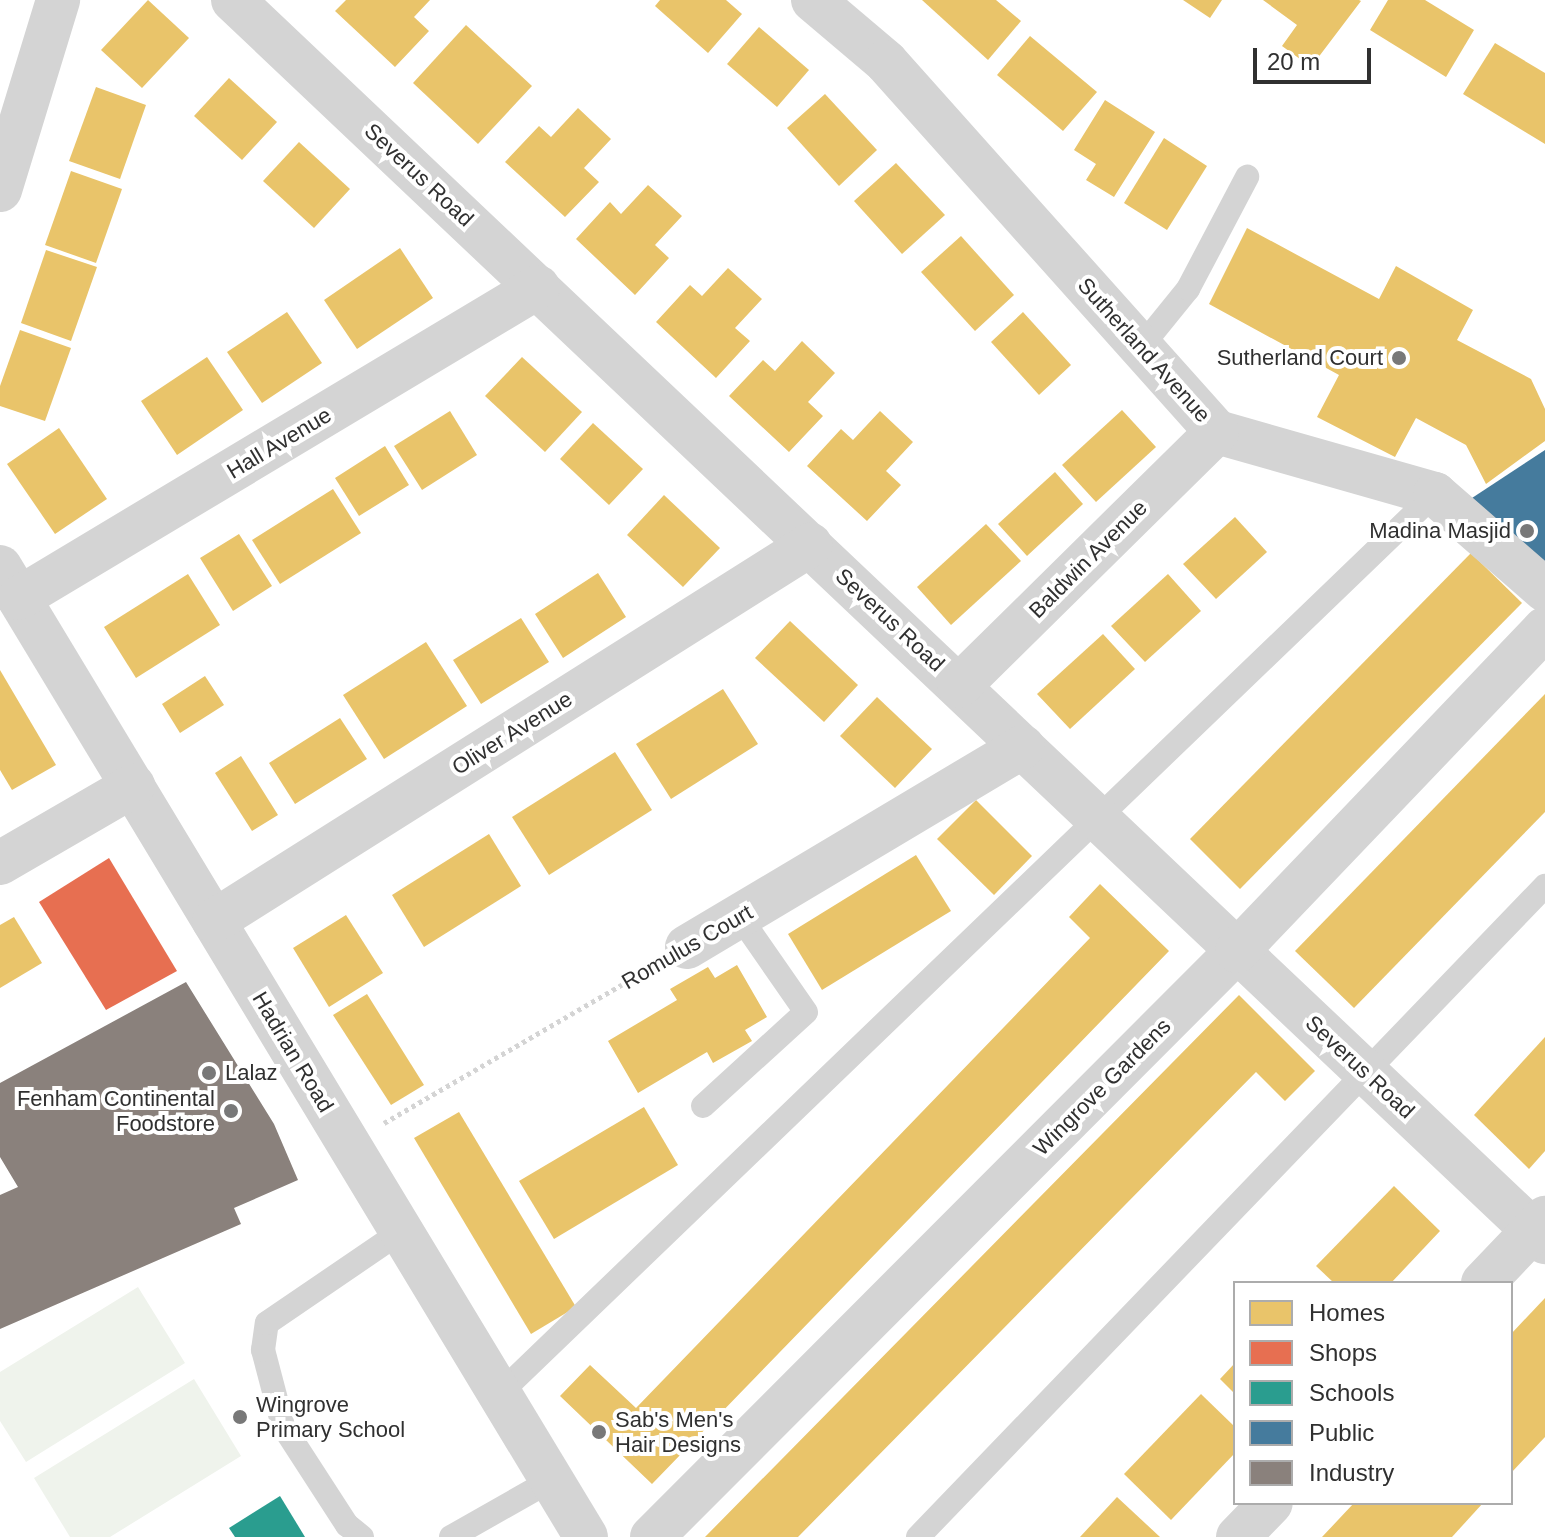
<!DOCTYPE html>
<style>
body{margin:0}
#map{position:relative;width:1545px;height:1537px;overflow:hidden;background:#fff;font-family:Helvetica,sans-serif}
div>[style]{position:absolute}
.green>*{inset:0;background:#eff3ec}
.homes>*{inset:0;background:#e9c46a}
.shops>*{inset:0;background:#e76f51}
.schools>*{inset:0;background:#2a9d8f}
.public>*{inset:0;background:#457b9d}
.industry>*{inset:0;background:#8a817c}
.path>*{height:5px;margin-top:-2.5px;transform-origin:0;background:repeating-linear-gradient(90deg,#d4d4d4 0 4px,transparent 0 8px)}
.service>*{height:24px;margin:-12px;padding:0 12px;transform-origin:12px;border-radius:12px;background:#d4d4d4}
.minor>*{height:44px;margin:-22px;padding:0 22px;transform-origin:22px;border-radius:22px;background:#d4d4d4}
.tertiary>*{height:44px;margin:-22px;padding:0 22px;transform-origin:22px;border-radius:22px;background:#d4d4d4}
.dots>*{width:22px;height:22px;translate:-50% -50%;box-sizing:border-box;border:4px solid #fff;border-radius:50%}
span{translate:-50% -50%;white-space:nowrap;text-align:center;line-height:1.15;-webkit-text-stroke:8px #fff;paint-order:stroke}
.street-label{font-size:22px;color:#303030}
.poi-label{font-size:22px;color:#303030}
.right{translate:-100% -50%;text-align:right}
.left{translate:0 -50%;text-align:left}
.legend{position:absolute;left:1233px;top:1281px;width:280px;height:224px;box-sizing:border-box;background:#fff;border:2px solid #acacac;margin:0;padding:10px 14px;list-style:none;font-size:24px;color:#303030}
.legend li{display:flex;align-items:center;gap:16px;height:40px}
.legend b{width:40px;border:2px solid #acacac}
.scale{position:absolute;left:1253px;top:48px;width:118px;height:36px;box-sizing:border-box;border:4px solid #303030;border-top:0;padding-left:10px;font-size:24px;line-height:28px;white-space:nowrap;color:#303030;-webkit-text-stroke:6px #fff;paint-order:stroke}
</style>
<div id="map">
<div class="green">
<i style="clip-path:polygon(138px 1287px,185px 1363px,26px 1462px,0 1421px,0 1372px)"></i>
<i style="clip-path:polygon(194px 1379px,241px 1456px,110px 1537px,70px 1537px,34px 1478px)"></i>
</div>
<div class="homes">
<i style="clip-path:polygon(148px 0,189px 38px,142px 88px,101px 50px)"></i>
<i style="clip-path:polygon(346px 0,430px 0,414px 17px,429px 31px,395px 67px,335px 11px)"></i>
<i style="clip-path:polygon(660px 0,726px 0,742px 14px,708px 53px,655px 6px)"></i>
<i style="clip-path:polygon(922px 0,996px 0,1021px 21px,988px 60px)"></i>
<i style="clip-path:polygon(1183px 0,1222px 0,1210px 18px)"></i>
<i style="clip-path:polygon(1263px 0,1359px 0,1361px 1px,1311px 67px,1282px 46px,1297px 25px)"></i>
<i style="clip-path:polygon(1388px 0,1425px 0,1474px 30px,1446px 77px,1370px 30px)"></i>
<i style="clip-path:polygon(466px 25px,532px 86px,478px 144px,413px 83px)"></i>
<i style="clip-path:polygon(759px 27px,809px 70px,777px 107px,727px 64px)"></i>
<i style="clip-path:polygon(1030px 36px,1097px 92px,1063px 131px,997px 75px)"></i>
<i style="clip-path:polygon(1495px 43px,1545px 73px,1545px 144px,1463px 94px)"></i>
<i style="clip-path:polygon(229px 78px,277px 122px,242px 160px,194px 116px)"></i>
<i style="clip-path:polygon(96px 87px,146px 105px,120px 179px,69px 161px)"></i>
<i style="clip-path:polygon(825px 94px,877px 150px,839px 186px,787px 128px)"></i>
<i style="clip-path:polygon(1105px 100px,1155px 132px,1114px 197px,1086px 180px,1096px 164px,1074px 150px)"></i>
<i style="clip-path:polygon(578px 108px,611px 139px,584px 168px,599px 182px,565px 217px,505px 162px,539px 126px,551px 137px)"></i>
<i style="clip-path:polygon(1164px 138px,1207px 166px,1167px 230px,1124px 203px)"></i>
<i style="clip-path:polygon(299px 142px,350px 189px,314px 228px,263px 181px)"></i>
<i style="clip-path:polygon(896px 163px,945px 215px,902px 254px,854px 201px)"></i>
<i style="clip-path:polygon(71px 171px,122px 189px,96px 263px,45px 245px)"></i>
<i style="clip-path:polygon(648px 185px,682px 216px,655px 245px,669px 258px,635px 295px,576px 239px,610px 202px,621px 214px)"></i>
<i style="clip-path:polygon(1247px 228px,1379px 299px,1396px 266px,1473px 310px,1457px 340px,1531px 379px,1545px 409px,1545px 441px,1486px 484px,1466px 445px,1416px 418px,1395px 457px,1317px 417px,1339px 375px,1209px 304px)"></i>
<i style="clip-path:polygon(961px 236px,1014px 295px,975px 331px,921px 272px)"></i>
<i style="clip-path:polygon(400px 248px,433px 298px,357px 349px,324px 300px)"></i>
<i style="clip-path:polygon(46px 250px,97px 267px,71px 341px,21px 323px)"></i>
<i style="clip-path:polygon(728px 268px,762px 299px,735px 328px,750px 341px,716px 378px,656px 322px,690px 285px,702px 296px)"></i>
<i style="clip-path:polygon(287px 312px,322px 363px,262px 403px,227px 352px)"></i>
<i style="clip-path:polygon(1023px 312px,1071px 365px,1039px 395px,991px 342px)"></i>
<i style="clip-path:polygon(20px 330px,71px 348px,45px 421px,0 406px,0 386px)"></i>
<i style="clip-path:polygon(802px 341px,835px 373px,808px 402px,823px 416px,789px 452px,729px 396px,763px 360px,775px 371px)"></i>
<i style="clip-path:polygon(207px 357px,243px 410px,177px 455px,141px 401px)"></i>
<i style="clip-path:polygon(522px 357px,582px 412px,545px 452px,485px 396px)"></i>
<i style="clip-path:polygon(1122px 410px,1156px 447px,1096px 502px,1062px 465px)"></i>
<i style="clip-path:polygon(450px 411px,477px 455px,422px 490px,394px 446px)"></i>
<i style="clip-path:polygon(880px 411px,913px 442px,886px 471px,901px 485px,867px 521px,807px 466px,841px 429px,853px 440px)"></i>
<i style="clip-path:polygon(593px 423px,643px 469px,609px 505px,560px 459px)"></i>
<i style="clip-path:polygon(59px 428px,107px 499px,55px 534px,7px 464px)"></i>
<i style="clip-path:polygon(385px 446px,409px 485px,359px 516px,335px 478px)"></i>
<i style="clip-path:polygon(1055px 472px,1083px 504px,1027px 556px,998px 524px)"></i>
<i style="clip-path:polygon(333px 489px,361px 533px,280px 584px,252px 540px)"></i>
<i style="clip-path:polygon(664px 495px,720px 548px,683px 587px,627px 535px)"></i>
<i style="clip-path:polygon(1235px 517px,1267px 552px,1216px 599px,1183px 564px)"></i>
<i style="clip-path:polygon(986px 524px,1021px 561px,951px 625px,917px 587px)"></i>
<i style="clip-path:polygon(239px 534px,272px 586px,233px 611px,200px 558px)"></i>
<i style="clip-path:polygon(1471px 553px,1522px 603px,1240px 889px,1190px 839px)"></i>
<i style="clip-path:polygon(598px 573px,626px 617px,563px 658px,535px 614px)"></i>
<i style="clip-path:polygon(188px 574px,220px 625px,136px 678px,104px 627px)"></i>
<i style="clip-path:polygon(1168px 574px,1201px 611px,1145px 662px,1111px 626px)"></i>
<i style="clip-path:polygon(521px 618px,549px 662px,481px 704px,453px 660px)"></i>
<i style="clip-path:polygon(790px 621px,858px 685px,824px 722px,755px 658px)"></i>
<i style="clip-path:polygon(1103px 634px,1135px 669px,1070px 729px,1037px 694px)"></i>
<i style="clip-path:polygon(426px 642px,467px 706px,384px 759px,343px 695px)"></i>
<i style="clip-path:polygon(0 670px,56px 765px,12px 790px,0 770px)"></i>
<i style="clip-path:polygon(205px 676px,224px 705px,180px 733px,162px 704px)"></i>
<i style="clip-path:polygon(723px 689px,758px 744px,671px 799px,636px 744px)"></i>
<i style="clip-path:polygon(1545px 694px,1545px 812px,1354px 1008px,1295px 951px)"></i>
<i style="clip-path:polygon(877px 697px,932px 749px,895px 788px,840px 736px)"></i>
<i style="clip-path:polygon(340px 718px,367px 759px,295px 804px,269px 763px)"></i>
<i style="clip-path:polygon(615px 752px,652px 810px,549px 875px,512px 817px)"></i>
<i style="clip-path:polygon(241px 756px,278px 815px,252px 831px,215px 773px)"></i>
<i style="clip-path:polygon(976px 800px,1032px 856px,994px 895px,937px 839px)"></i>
<i style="clip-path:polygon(489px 834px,521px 886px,424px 947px,392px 895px)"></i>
<i style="clip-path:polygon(916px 855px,951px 911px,822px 990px,788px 934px)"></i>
<i style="clip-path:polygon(1100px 884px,1169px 951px,652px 1484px,560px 1396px,590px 1365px,636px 1408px,1090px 938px,1069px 917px)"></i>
<i style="clip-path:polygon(346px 915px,383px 973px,329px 1007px,293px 948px)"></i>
<i style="clip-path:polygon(14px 917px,42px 963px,0 988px,0 925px)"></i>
<i style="clip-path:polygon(737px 965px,767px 1017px,745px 1030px,752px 1041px,713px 1063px,707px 1052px,638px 1093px,608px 1041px,677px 1000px,670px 989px,708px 967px,715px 978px)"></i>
<i style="clip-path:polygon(367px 994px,424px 1085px,391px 1105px,333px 1015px)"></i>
<i style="clip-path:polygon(1239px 995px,1315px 1071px,1285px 1101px,1256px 1072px,798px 1537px,705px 1537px)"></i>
<i style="clip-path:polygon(1545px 1037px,1545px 1151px,1529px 1169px,1474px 1115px)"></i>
<i style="clip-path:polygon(644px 1107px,678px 1165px,554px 1239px,519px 1181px)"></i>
<i style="clip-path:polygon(459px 1112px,576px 1307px,531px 1334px,414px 1138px)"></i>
<i style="clip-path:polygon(1394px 1186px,1440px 1231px,1391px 1283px,1334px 1283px,1316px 1266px)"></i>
<i style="clip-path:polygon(1545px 1298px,1545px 1437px,1511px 1473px,1511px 1334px)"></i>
<i style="clip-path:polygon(1235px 1363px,1235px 1394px,1220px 1379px)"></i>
<i style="clip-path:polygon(1201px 1394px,1235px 1427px,1235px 1453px,1171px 1520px,1124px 1474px)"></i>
<i style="clip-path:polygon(1117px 1497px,1160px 1537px,1080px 1537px)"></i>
<i style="clip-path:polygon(1354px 1503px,1483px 1503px,1452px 1537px,1322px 1537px)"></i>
</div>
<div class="shops">
<i style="clip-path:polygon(109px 858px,177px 971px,106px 1010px,39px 902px)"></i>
</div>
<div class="schools">
<i style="clip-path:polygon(280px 1496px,305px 1537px,235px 1537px,229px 1528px)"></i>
</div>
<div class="public">
<i style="clip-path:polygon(1545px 450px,1545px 563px,1472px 498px)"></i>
</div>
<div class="industry">
<i style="clip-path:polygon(186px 982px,274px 1124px,298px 1180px,234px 1208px,241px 1224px,0 1329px,0 1195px,18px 1187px,0 1157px,0 1083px)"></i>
</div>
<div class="path">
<i style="left:384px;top:1123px;width:310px;rotate:-30.2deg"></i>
</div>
<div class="service">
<i style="left:1141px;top:347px;width:75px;rotate:-51deg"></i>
<i style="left:1188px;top:289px;width:127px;rotate:-62.2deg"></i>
<i style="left:703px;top:1106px;width:139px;rotate:-42.4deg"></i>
<i style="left:806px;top:1012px;width:116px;rotate:-124.8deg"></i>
<i style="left:500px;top:1393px;width:1297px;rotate:-43.88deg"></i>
<i style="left:362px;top:1537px;width:19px;rotate:-141deg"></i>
<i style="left:347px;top:1525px;width:118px;rotate:-122.9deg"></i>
<i style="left:283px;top:1426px;width:79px;rotate:-104.7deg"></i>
<i style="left:263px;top:1350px;width:27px;rotate:-82deg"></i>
<i style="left:267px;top:1323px;width:163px;rotate:-34.3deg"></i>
<i style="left:451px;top:1537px;width:117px;rotate:-29.6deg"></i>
<i style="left:918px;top:1537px;width:904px;rotate:-46.08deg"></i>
</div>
<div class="minor">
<i style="left:233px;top:0;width:1807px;rotate:43.43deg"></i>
<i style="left:813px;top:0;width:96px;rotate:40.3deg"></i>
<i style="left:886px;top:62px;width:496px;rotate:48.2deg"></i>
<i style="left:1217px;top:432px;width:227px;rotate:15.9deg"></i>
<i style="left:1435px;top:494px;width:146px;rotate:41.1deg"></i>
<i style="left:0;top:190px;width:199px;rotate:-73deg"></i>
<i style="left:0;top:567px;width:1133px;rotate:58.86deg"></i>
<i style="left:19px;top:598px;width:605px;rotate:-30.93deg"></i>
<i style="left:959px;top:686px;width:362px;rotate:-44.6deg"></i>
<i style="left:0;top:863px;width:154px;rotate:-30.1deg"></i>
<i style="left:214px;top:921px;width:705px;rotate:-32.25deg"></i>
<i style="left:687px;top:947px;width:391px;rotate:-30.8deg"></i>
<i style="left:652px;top:1537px;width:828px;rotate:-45.05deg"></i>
<i style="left:1237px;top:951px;width:446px;rotate:-46.3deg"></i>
</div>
<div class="tertiary">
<i style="left:1483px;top:1283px;width:90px;rotate:-46.4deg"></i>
<i style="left:1238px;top:1537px;width:47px;rotate:-45.9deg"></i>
</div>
<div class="dots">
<i style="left:1399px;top:358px;background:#787878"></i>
<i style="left:1527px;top:531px;background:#787878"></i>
<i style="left:209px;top:1073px;background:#787878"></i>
<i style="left:231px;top:1111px;background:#787878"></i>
<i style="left:240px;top:1417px;background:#787878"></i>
<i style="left:599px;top:1432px;background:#787878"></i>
</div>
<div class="street-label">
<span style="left:419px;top:175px;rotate:43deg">Severus Road</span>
<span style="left:1144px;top:350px;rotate:48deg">Sutherland Avenue</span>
<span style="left:279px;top:443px;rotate:-31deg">Hall Avenue</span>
<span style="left:1088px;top:559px;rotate:-45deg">Baldwin Avenue</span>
<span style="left:890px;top:620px;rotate:43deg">Severus Road</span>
<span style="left:512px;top:733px;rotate:-32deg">Oliver Avenue</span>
<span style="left:687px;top:947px;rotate:-30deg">Romulus Court</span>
<span style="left:293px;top:1052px;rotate:59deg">Hadrian Road</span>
<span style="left:1360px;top:1067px;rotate:43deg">Severus Road</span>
<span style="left:1102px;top:1087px;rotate:-45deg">Wingrove Gardens</span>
</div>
<div class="poi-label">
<span class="right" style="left:1383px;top:358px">Sutherland Court</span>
<span class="right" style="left:1511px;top:531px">Madina Masjid</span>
<span class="left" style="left:225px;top:1073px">Lalaz</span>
<span class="right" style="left:215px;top:1111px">Fenham Continental<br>Foodstore</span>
<span class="left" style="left:256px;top:1417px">Wingrove<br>Primary School</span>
<span class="left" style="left:615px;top:1432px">Sab's Men's<br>Hair Designs</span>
</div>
<ul class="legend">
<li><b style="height:22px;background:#e9c46a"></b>Homes</li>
<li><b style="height:22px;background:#e76f51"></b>Shops</li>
<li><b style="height:22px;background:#2a9d8f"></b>Schools</li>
<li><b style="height:22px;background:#457b9d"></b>Public</li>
<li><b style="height:22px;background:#8a817c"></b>Industry</li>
</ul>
<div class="scale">20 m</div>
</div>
